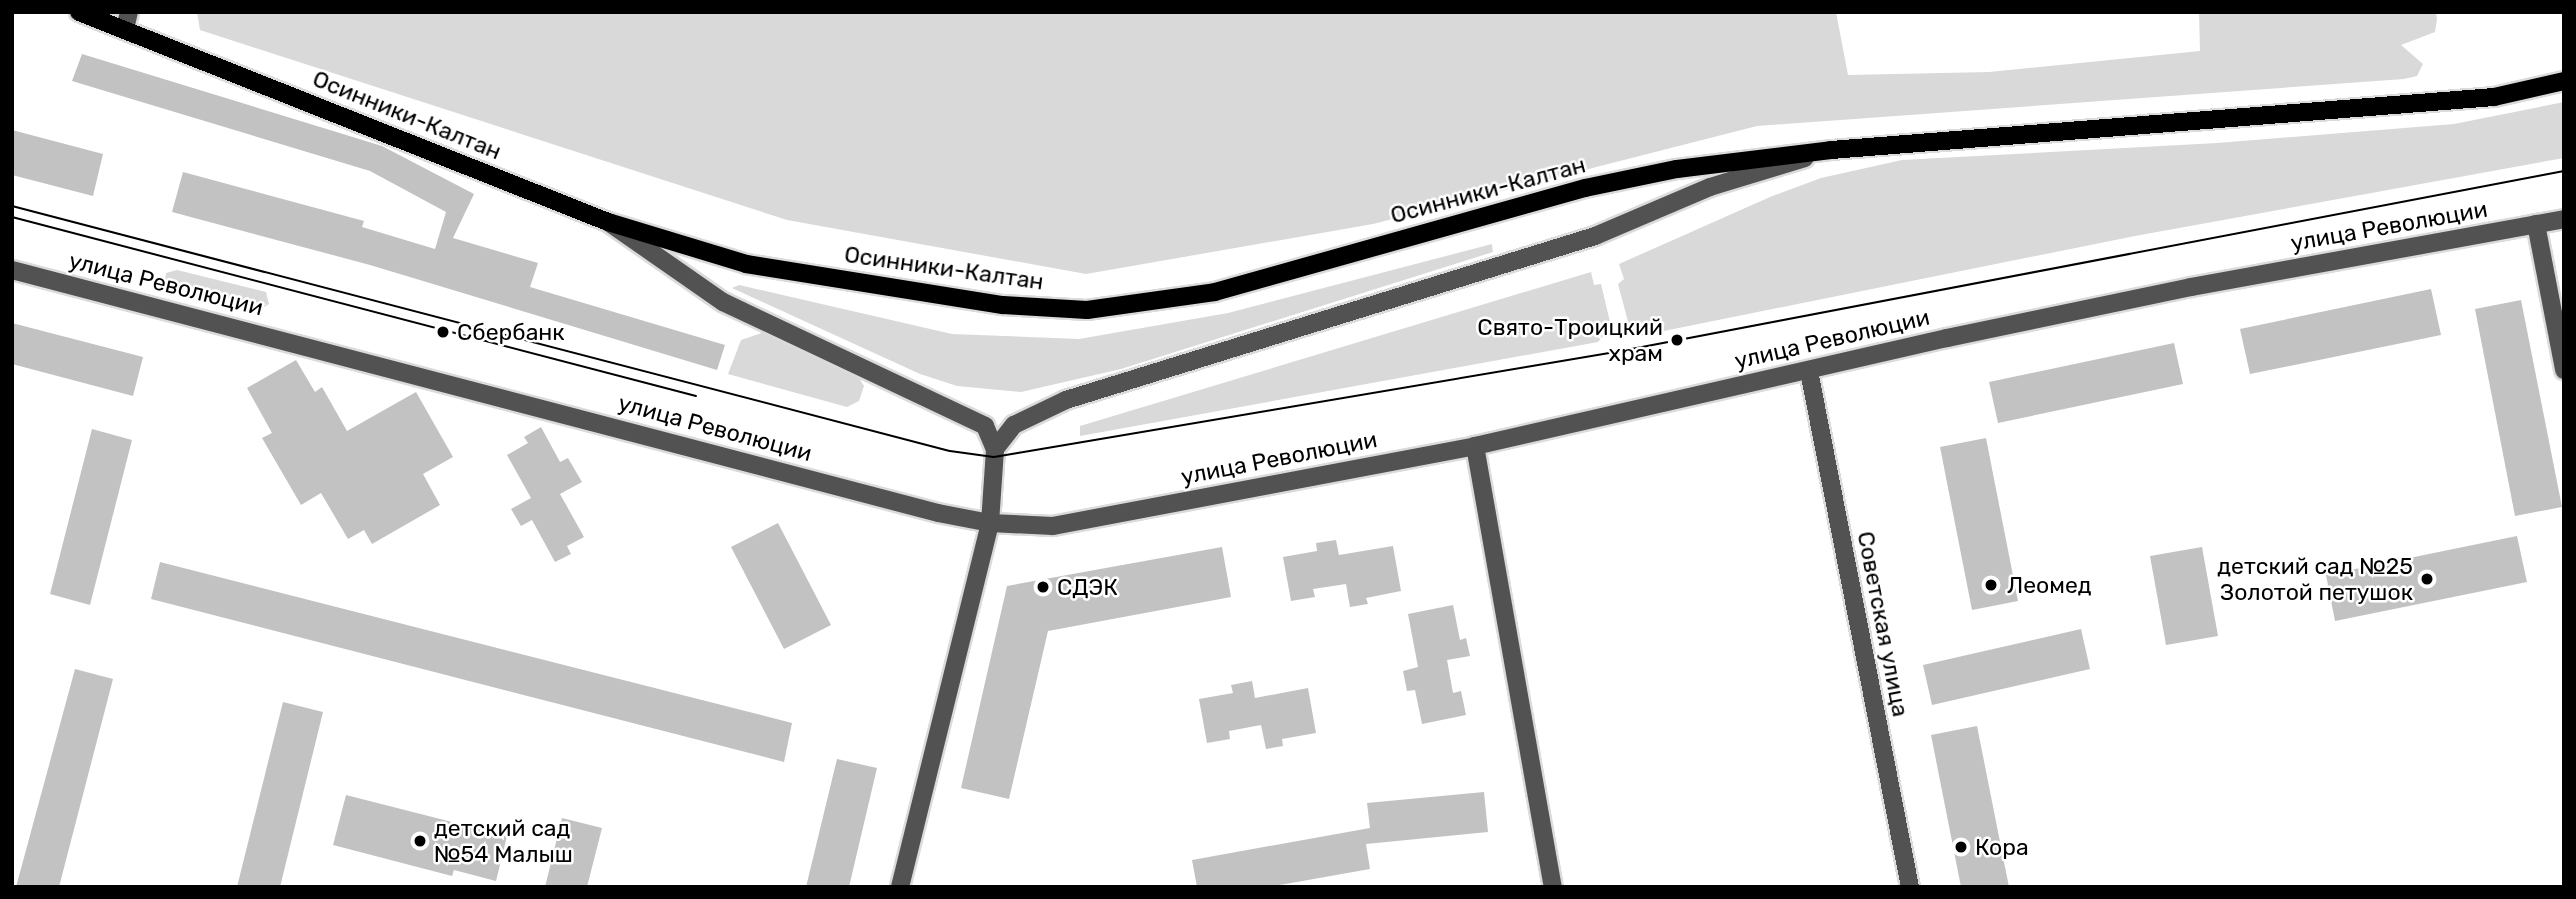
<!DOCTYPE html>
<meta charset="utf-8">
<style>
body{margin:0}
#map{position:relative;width:2576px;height:899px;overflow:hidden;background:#fff;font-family:Rubik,sans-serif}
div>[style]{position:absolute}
.green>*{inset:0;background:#d9d9d9}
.building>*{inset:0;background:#c2c2c2}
.roads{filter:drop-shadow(2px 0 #dbdbdb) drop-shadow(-2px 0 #dbdbdb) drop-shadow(0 2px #dbdbdb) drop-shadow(0 -2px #dbdbdb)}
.minor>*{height:18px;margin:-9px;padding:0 9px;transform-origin:9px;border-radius:9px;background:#525252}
.major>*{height:18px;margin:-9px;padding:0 9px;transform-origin:9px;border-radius:9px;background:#000}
.tram>*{height:2px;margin:-1px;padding:0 1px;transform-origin:1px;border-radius:1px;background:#000}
.dots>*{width:19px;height:19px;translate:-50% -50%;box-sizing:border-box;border:4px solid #fff;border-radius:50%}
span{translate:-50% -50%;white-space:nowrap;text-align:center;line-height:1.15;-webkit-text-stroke:5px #fff;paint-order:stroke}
.street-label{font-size:23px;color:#000}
.poi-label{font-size:23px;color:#000}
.right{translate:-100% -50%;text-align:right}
.left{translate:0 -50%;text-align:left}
.frame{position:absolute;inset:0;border:14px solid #000;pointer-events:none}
</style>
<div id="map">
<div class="green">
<i style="clip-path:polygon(197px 12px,1836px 12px,1848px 75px,1989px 72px,2200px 51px,2199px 12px,2436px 12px,2437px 19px,2435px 32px,2401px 45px,2423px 64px,2417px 76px,2404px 79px,1757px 126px,1373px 224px,1086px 274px,787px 220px,200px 30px)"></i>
<i style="clip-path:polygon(2564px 102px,2564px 158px,2135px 236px,1639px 336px,1630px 329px,1618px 284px,1624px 279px,1619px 264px,1770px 197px,1821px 178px,1902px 160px,2217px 143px,2454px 124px)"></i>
<i style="clip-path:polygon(1492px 244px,1493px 252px,1121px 369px,1021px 392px,957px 386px,920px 374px,732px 288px,739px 285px,952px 334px,1079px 339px,1228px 313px)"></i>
<i style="clip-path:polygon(177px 270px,266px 292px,269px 304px,264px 307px,165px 282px,166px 273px)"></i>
<i style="clip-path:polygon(1591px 272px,1594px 285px,1601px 284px,1611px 326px,1598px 342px,1080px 436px,1080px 426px)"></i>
<i style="clip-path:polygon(771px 330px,854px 370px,864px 386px,859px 401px,847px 407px,728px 374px,741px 340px)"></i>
</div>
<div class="building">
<i style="clip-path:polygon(82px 54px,382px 146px,474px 194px,453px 238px,538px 263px,530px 287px,725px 345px,717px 370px,370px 265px,172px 212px,183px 172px,364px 221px,362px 227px,435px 249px,446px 212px,370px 171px,72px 81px)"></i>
<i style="clip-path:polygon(12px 130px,103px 154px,93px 196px,12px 175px)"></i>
<i style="clip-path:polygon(2431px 289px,2441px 335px,2250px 374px,2240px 329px)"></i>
<i style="clip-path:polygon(2521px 300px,2562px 507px,2515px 516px,2475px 309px)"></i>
<i style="clip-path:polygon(12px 323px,143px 357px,133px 396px,12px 364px)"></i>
<i style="clip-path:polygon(2174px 343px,2183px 384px,1998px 423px,1989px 382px)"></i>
<i style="clip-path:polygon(296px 360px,315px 392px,322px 387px,347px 431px,416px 392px,453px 457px,423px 474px,440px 505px,372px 544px,364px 530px,348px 539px,321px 493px,301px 505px,262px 438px,272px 433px,247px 388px)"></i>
<i style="clip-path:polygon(541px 427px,560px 462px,568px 458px,582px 482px,560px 494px,584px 537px,567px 546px,571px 554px,555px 562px,532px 520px,521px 526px,511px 509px,531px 498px,507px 455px,528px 443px,524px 437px)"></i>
<i style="clip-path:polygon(92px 429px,132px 440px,90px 605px,50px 594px)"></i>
<i style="clip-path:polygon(1986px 438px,2018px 601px,1972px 610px,1940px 447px)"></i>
<i style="clip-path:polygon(778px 523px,831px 625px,784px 649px,731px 547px)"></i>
<i style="clip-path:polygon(2517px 536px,2527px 582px,2335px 621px,2326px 575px)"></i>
<i style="clip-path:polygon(1336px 540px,1339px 555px,1393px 546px,1401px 591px,1366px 598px,1368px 604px,1350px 607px,1346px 584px,1313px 589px,1315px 597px,1291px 601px,1283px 557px,1317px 551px,1316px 543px)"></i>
<i style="clip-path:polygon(1222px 547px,1231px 597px,1048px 631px,1009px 799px,961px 788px,1007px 586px)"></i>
<i style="clip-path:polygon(2202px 547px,2218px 636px,2166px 645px,2150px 556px)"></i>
<i style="clip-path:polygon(160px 562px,792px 723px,784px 762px,151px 599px)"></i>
<i style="clip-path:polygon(1453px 605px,1460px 640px,1466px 638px,1470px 656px,1447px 660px,1453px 693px,1461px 691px,1466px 715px,1422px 724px,1415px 690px,1407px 691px,1403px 671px,1418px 667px,1408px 614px)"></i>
<i style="clip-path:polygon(2081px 629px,2090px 669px,1932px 705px,1923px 665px)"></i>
<i style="clip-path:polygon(75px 669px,113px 679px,59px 887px,16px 887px)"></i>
<i style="clip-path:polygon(1252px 681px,1255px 698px,1308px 688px,1316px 733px,1282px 739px,1283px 746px,1266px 749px,1261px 725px,1229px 731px,1230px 739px,1207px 743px,1199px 699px,1233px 693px,1231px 685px)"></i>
<i style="clip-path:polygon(283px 702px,323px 712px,280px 887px,237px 887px)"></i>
<i style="clip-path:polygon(1977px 726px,2009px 887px,1961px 887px,1931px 735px)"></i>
<i style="clip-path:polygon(837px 759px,877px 768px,849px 887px,806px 887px)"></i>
<i style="clip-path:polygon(1484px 792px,1488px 832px,1366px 844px,1370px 869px,1268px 887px,1197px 887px,1192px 860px,1370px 828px,1367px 803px)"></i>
<i style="clip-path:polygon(346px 795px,507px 836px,496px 881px,454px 870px,452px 876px,333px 845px)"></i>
<i style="clip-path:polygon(562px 818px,602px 828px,587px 887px,545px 887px)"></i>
</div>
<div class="roads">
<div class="minor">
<i style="left:125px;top:29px;width:17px;rotate:-77deg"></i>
<i style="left:611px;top:224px;width:136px;rotate:34.9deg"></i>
<i style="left:723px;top:302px;width:290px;rotate:25.3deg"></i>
<i style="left:985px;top:426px;width:25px;rotate:67deg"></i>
<i style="left:995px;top:449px;width:31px;rotate:-52deg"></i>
<i style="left:1014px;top:425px;width:58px;rotate:-25.7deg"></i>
<i style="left:1066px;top:400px;width:554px;rotate:-17.22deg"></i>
<i style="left:1595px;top:236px;width:125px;rotate:-23.1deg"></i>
<i style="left:1710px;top:187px;width:99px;rotate:-17deg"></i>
<i style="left:2536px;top:224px;width:149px;rotate:79.1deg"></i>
<i style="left:12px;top:270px;width:957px;rotate:14.7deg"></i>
<i style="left:938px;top:513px;width:53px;rotate:10.9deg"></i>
<i style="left:990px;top:523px;width:63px;rotate:2.7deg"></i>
<i style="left:1053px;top:526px;width:430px;rotate:-10.7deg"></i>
<i style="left:1475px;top:446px;width:484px;rotate:-12.9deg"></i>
<i style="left:1947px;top:338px;width:249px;rotate:-11.8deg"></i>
<i style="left:2191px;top:287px;width:379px;rotate:-10.3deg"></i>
<i style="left:1809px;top:371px;width:526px;rotate:78.93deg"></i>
<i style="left:1475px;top:446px;width:448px;rotate:80deg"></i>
<i style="left:900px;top:887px;width:375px;rotate:-76.1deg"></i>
<i style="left:990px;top:523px;width:74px;rotate:-86.1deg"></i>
</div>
<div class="major">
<i style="left:79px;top:12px;width:569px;rotate:21.65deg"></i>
<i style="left:608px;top:222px;width:144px;rotate:16.9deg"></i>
<i style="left:746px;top:264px;width:260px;rotate:9.1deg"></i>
<i style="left:1003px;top:305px;width:84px;rotate:3.4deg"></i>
<i style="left:1087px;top:310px;width:129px;rotate:-8deg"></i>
<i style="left:1215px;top:292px;width:384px;rotate:-15.7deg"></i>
<i style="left:1585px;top:188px;width:94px;rotate:-11.7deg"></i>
<i style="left:1677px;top:169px;width:155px;rotate:-7deg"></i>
<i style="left:1831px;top:150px;width:665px;rotate:-4.57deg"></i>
<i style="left:2494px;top:97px;width:72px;rotate:-12.9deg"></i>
</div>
</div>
<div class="tram">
<i style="left:12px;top:206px;width:969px;rotate:14.64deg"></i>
<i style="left:950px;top:451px;width:44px;rotate:7.8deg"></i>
<i style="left:994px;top:457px;width:636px;rotate:-9.6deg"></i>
<i style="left:1621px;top:351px;width:960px;rotate:-10.81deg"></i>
<i style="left:12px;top:217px;width:707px;rotate:14.67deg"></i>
</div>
<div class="dots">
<i style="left:443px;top:332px;background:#000"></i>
<i style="left:1677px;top:340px;background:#000"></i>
<i style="left:2427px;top:579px;background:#000"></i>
<i style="left:1991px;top:585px;background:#000"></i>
<i style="left:1043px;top:587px;background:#000"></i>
<i style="left:420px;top:841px;background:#000"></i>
<i style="left:1961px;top:847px;background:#000"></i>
</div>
<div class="street-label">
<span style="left:407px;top:115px;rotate:22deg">Осинники-Калтан</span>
<span style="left:1488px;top:190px;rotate:-15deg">Осинники-Калтан</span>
<span style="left:2389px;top:226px;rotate:-10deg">улица Революции</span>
<span style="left:944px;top:268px;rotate:8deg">Осинники-Калтан</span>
<span style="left:166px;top:284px;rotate:14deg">улица Революции</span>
<span style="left:1832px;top:339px;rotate:-13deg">улица Революции</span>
<span style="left:715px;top:428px;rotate:15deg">улица Революции</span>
<span style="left:1279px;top:458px;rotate:-11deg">улица Революции</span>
<span style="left:1883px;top:624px;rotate:79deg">Советская улица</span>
</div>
<div class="poi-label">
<span class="right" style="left:1663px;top:340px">Свято-Троицкий<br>храм</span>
<span class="left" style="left:457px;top:332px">Сбербанк</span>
<span class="right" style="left:2413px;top:579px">детский сад №25<br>Золотой петушок</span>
<span class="left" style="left:2007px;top:585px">Леомед</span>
<span class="left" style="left:1057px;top:587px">СДЭК</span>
<span class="left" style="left:434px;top:841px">детский сад<br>№54 Малыш</span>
<span class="left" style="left:1975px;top:847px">Кора</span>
</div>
<div class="frame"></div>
</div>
